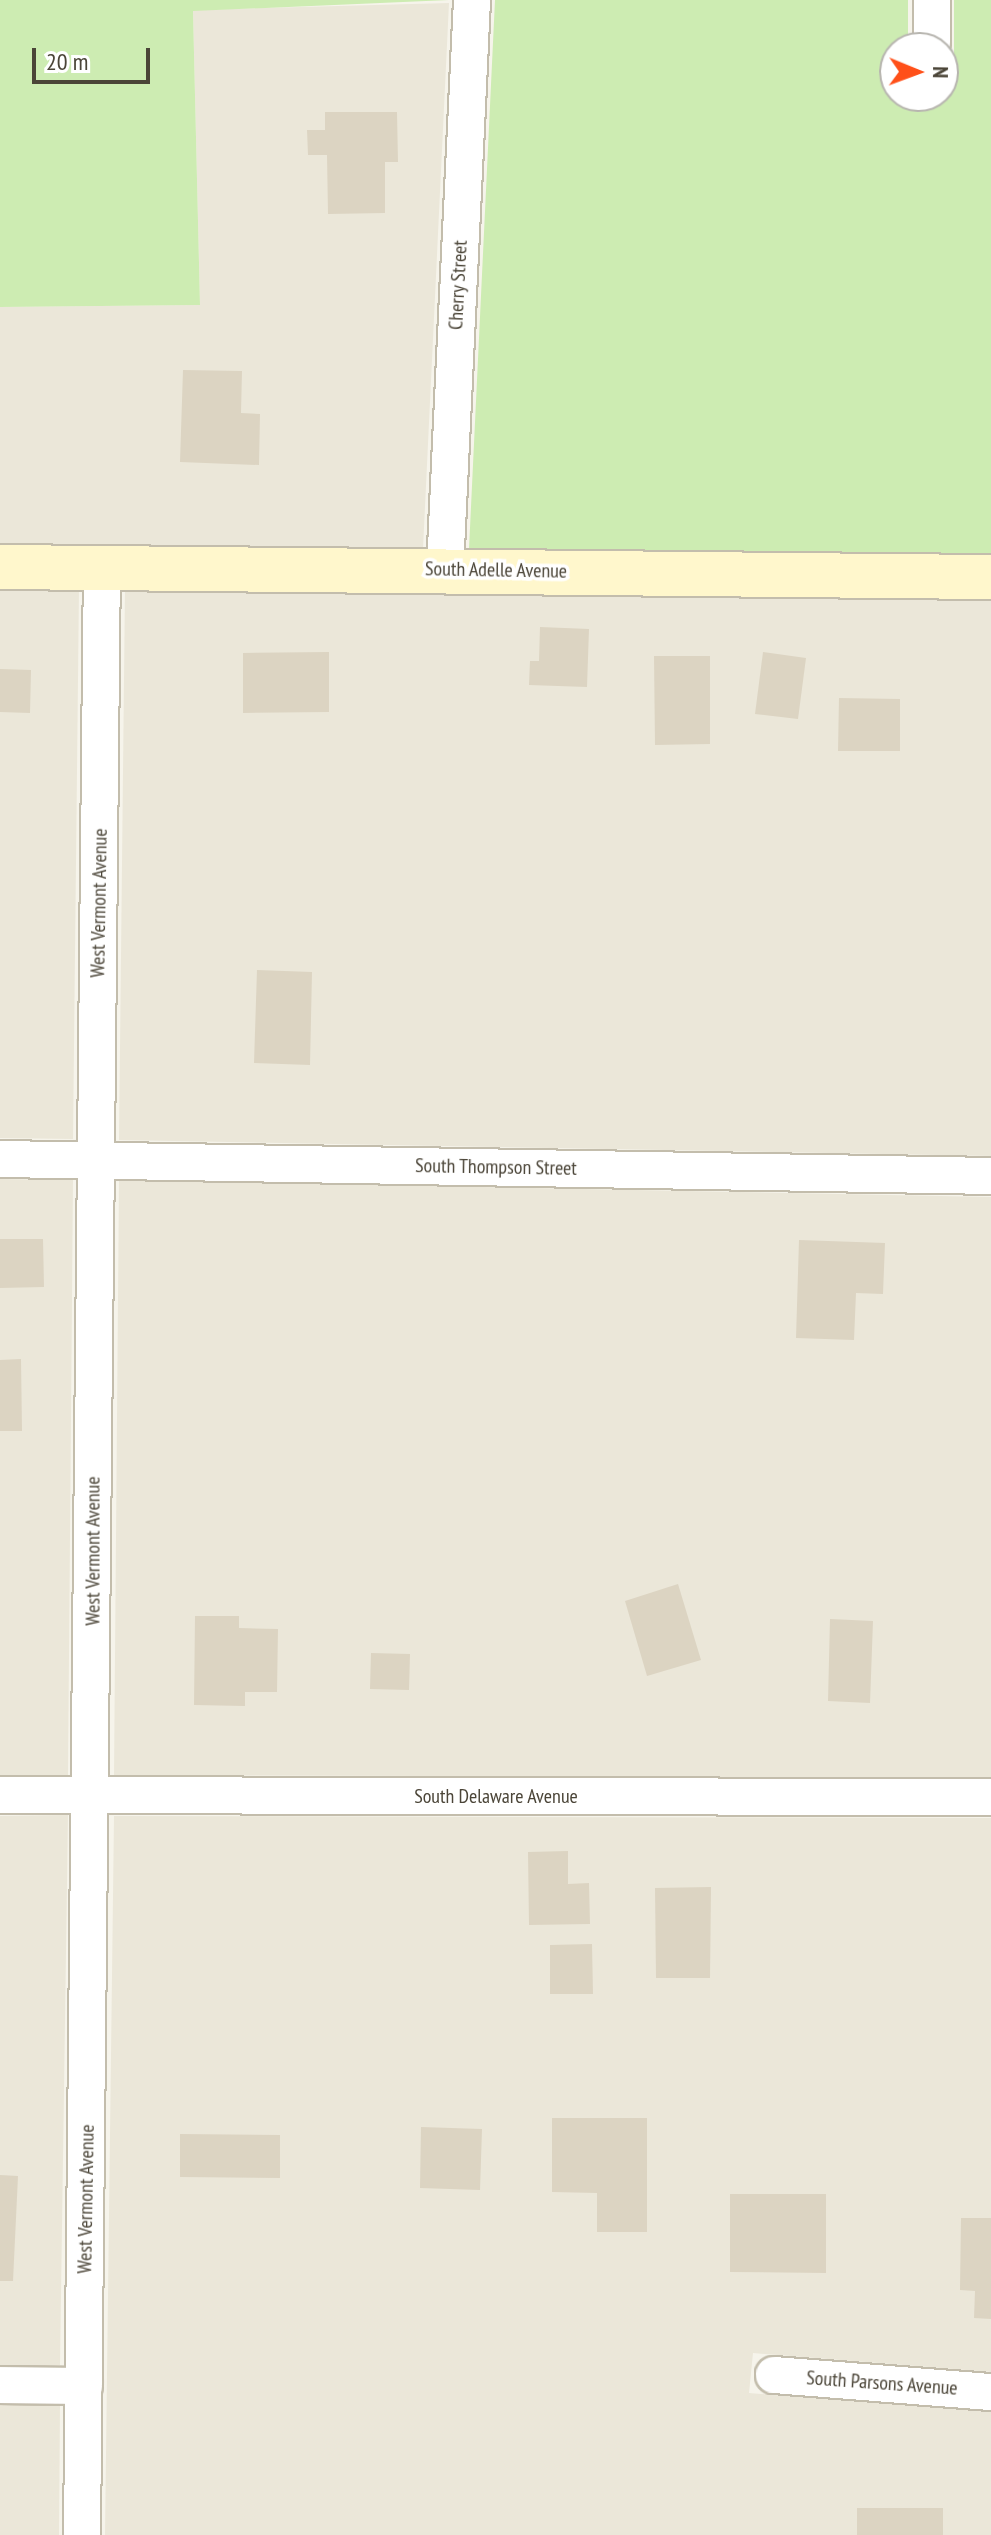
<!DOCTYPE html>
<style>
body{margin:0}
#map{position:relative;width:991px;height:2535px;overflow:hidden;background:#f6f4eb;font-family:"PT Sans Narrow",sans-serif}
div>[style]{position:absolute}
.residential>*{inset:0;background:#ebe7d9}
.green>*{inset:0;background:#cdecb2}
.building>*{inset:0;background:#dcd4c2}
.roads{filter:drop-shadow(2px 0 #c3bdac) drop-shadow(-2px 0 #c3bdac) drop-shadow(0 2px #c3bdac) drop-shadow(0 -2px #c3bdac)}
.street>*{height:36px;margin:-18px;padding:0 18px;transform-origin:18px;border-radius:18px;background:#fff}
.secondary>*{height:44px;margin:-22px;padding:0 22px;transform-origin:22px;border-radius:22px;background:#fff7cc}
span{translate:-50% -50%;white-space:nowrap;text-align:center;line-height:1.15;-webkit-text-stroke:7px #fff;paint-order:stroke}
.street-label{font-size:20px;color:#4b4538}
.north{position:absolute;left:879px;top:32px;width:80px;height:80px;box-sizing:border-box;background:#fff;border:2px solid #b7b5af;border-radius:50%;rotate:91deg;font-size:22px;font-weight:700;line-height:32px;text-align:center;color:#4b4538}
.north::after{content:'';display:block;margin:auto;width:28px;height:36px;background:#ff5019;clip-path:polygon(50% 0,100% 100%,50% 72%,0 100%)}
.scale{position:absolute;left:32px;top:48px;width:118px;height:36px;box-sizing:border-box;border:4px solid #4b4538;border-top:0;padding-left:10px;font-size:24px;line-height:28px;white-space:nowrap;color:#4b4538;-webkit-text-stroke:6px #fff;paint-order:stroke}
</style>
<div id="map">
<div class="residential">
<i style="clip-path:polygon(449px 3px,423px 549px,0 548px,0 307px,200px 305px,193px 10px)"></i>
<i style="clip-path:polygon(0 588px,79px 588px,73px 1139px,0 1138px)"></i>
<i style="clip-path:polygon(125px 588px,991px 598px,991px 1156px,119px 1140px)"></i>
<i style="clip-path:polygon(0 1179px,73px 1180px,68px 1775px,0 1775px)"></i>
<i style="clip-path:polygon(119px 1180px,991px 1197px,991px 1778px,114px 1775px)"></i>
<i style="clip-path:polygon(68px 1815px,60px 2365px,0 2365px,0 1816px)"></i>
<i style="clip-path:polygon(114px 1816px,991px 1818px,991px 2372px,753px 2353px,749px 2393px,991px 2412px,991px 2535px,105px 2535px)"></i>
<i style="clip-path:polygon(0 2405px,60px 2405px,59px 2535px,0 2535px)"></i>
</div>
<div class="green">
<i style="clip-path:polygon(0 0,449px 0,193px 11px,200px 305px,0 307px)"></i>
<i style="clip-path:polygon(495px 0,908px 0,908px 48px,895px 48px,895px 96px,943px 96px,943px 62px,954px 62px,954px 0,991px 0,991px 558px,469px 549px)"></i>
</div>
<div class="building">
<i style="clip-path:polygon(325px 112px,397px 112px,398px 162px,385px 162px,385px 213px,328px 214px,327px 155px,308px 155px,307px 130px,325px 130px)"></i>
<i style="clip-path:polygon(183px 370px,242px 371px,241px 413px,260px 414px,259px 465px,180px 462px)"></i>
<i style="clip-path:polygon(540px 627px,589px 629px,587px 687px,529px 685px,530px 661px,539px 661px)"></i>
<i style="clip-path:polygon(329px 652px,329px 712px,243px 713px,243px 653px)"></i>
<i style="clip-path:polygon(763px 652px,806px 658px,798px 719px,755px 714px)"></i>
<i style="clip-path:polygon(654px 656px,710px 656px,710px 744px,655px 745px)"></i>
<i style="clip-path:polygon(0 669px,31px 670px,30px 713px,0 712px)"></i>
<i style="clip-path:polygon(839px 698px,900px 699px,900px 751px,838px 751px)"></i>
<i style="clip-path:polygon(257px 970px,312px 972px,310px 1065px,254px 1063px)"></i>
<i style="clip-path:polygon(0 1239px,43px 1239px,44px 1287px,0 1288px)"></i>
<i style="clip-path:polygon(799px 1240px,885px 1243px,883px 1294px,856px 1293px,854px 1340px,796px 1338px)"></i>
<i style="clip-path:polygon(21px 1359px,22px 1431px,0 1431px,0 1360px)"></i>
<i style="clip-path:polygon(678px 1584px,701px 1660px,647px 1676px,625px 1601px)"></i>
<i style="clip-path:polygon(195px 1616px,239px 1616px,239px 1628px,278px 1629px,277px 1692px,245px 1692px,245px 1706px,194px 1705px)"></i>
<i style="clip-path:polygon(830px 1619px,873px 1621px,870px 1703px,828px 1701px)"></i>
<i style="clip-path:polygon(371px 1653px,410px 1654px,409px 1690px,370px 1689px)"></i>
<i style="clip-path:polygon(568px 1851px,568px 1884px,589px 1883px,590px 1924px,529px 1925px,528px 1852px)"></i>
<i style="clip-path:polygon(711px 1887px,710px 1978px,656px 1978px,655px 1888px)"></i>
<i style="clip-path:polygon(592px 1944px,593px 1994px,550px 1994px,550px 1945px)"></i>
<i style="clip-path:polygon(552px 2118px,647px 2118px,647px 2232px,597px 2232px,597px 2193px,552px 2192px)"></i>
<i style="clip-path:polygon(421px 2127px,482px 2129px,480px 2190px,420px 2188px)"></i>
<i style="clip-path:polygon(180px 2134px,280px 2135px,280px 2178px,180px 2177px)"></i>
<i style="clip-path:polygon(0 2175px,18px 2176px,13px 2281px,0 2281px)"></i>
<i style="clip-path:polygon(730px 2194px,826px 2194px,826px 2273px,730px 2272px)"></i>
<i style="clip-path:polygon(961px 2218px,991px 2218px,991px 2319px,974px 2318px,975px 2291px,960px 2290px)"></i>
<i style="clip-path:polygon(857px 2508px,943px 2508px,943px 2535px,857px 2535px)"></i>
</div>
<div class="roads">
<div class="street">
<i style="left:932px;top:42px;width:42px;rotate:-90deg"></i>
<i style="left:445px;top:569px;width:570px;rotate:-87.28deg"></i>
<i style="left:0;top:1159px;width:991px;rotate:0.98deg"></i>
<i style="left:0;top:1795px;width:991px;rotate:0.12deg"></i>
<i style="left:774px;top:2375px;width:218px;rotate:4.5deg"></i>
<i style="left:0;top:2385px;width:84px;rotate:0.7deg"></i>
<i style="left:82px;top:2535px;width:1968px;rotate:-89.42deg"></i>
</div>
<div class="secondary">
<i style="left:0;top:567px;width:991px;rotate:0.58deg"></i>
</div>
</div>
<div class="street-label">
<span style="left:458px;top:285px;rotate:-87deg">Cherry Street</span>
<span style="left:496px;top:570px;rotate:1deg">South Adelle Avenue</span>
<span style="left:99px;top:903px;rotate:-89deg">West Vermont Avenue</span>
<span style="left:496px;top:1167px;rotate:1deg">South Thompson Street</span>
<span style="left:93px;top:1551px;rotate:-90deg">West Vermont Avenue</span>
<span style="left:496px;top:1796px">South Delaware Avenue</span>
<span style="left:86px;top:2199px;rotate:-89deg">West Vermont Avenue</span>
<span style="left:882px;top:2383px;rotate:4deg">South Parsons Avenue</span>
</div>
<div class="north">N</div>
<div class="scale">20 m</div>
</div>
